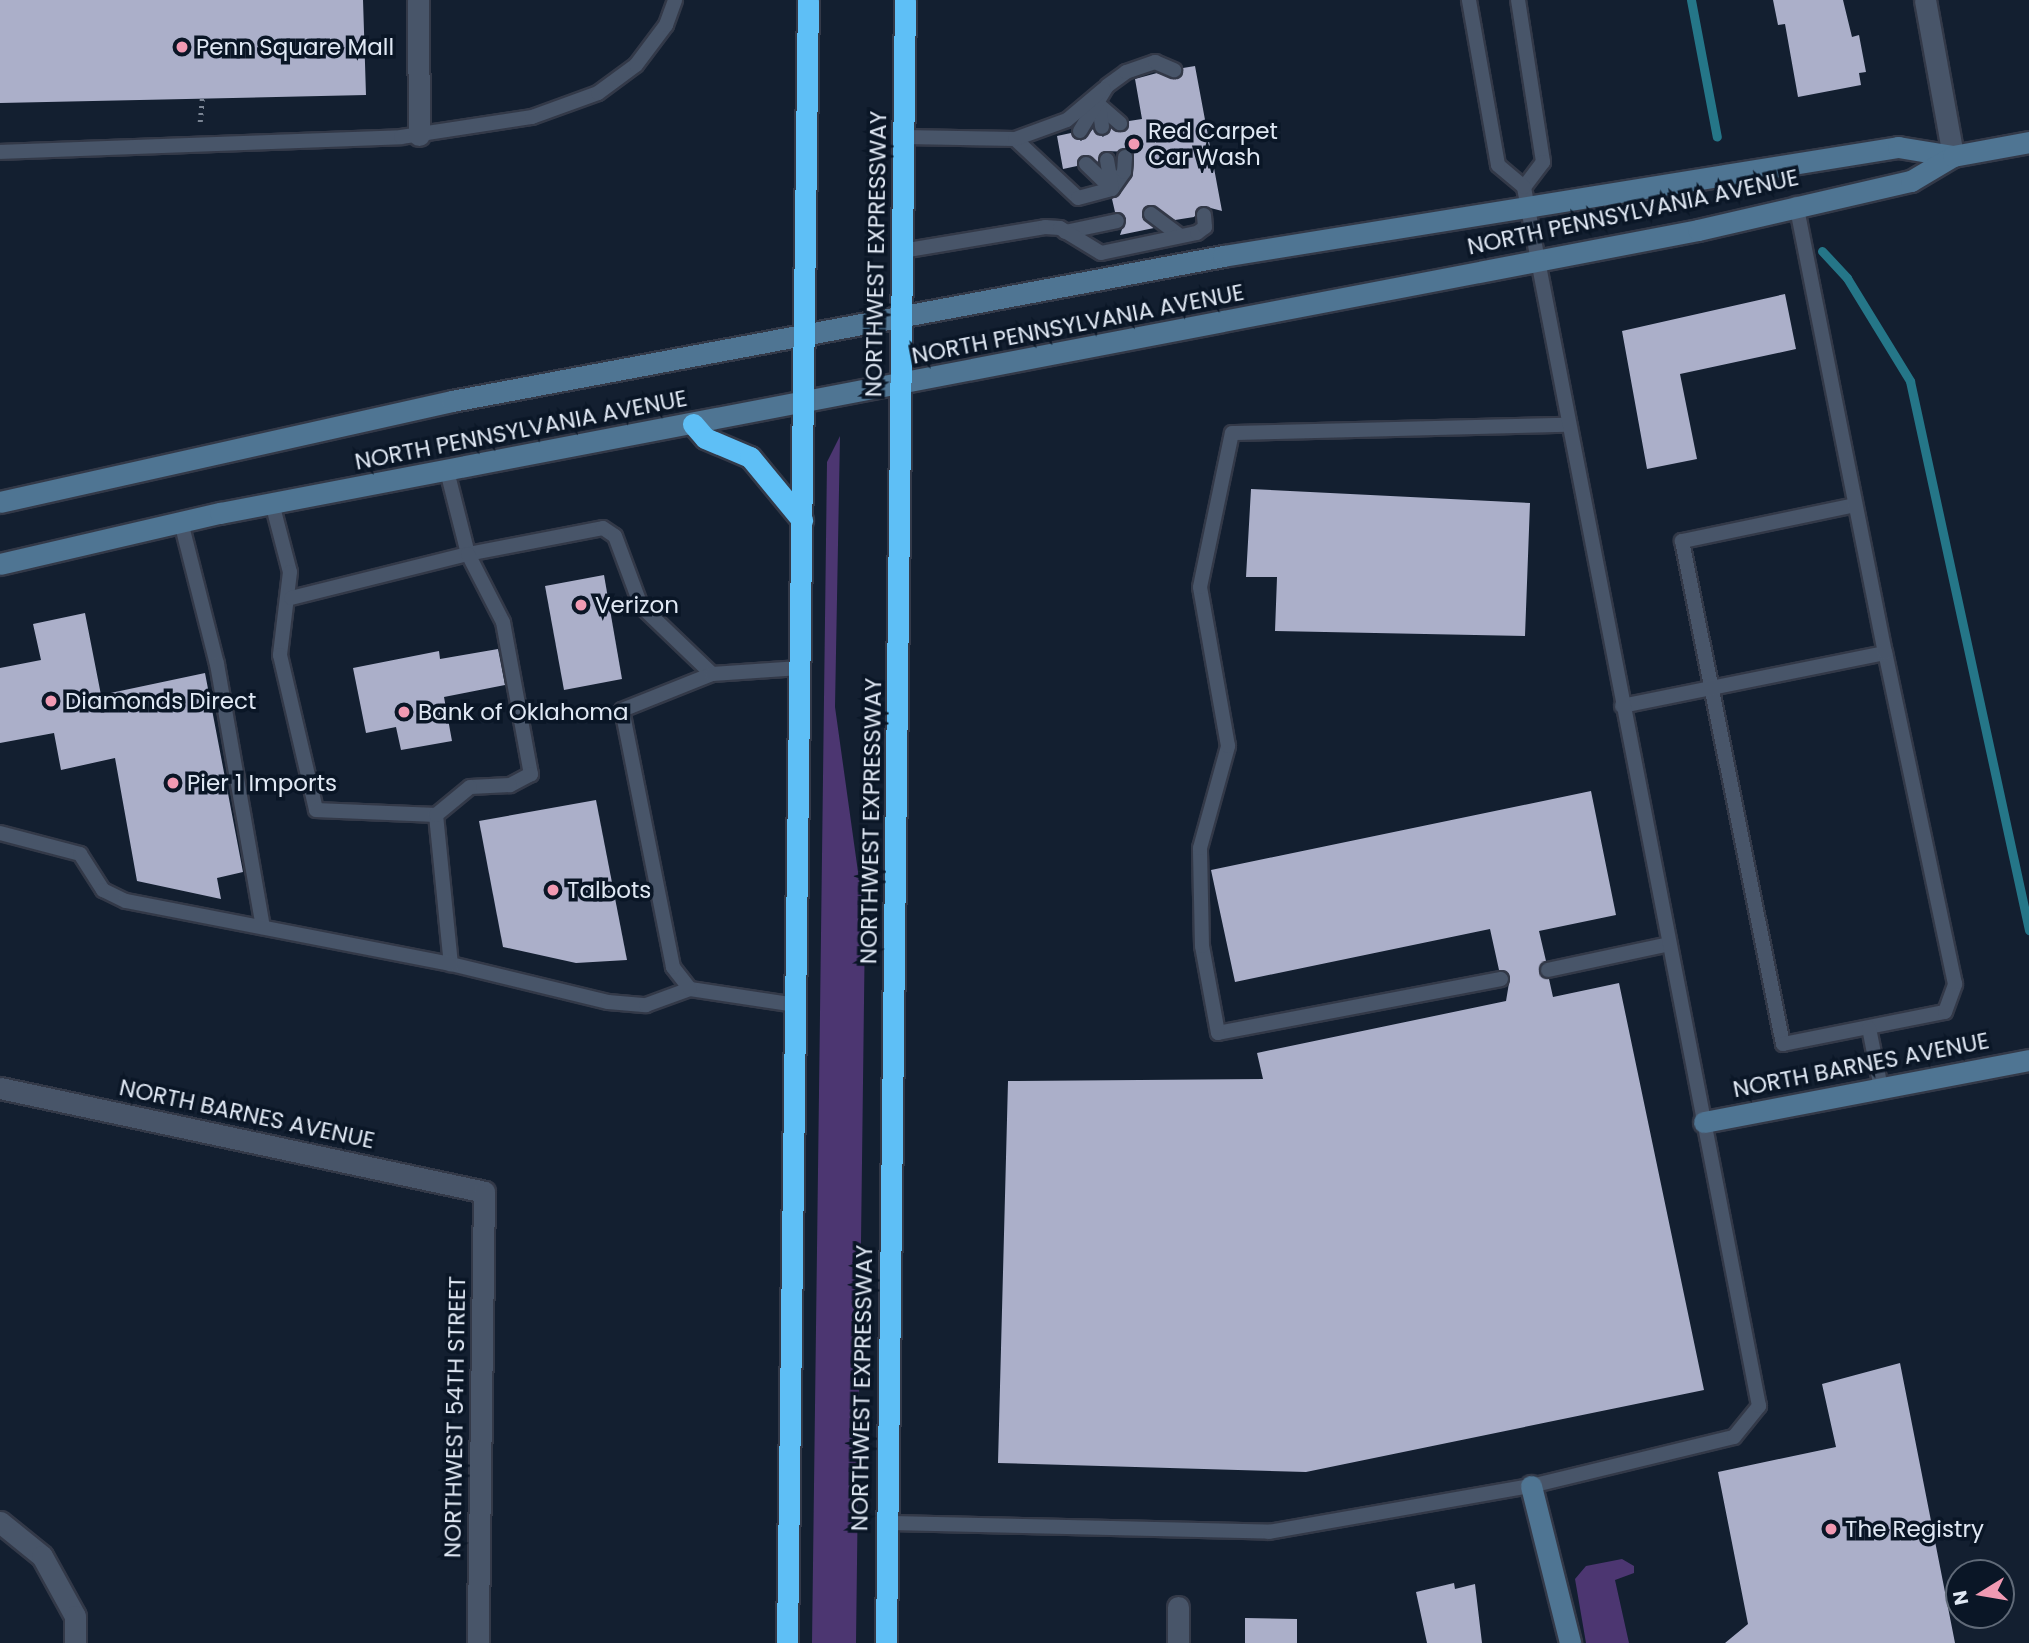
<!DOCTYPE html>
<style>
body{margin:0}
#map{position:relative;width:2029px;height:1643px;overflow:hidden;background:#131f30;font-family:Poppins,sans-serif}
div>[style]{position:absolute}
.green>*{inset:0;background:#4c3671}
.stream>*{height:9px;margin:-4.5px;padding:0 4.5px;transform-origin:4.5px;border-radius:4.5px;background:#257688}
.building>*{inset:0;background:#abafc9}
.path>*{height:4.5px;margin-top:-2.25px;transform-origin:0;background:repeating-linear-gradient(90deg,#7b8594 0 2px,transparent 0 7px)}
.roads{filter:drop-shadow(2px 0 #333948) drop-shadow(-2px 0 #333948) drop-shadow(0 2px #333948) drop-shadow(0 -2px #333948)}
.lane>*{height:14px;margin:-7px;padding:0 7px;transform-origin:7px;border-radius:7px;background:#485569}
.street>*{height:21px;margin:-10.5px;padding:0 10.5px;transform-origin:10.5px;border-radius:10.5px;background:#485569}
.secondary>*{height:21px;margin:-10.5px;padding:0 10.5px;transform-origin:10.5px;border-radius:10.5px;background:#4f7593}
.highway>*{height:21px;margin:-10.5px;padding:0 10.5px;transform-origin:10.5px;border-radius:10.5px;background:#5ebff6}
.dots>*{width:19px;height:19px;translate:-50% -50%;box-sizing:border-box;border:4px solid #0a1626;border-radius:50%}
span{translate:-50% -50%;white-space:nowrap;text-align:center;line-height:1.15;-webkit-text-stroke:7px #0a1626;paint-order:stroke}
.poi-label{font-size:23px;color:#e0e8f4}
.left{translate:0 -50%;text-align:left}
.street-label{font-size:23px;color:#e0e8f4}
.north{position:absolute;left:1945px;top:1559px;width:70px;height:70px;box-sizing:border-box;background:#0a1626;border:2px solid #606a78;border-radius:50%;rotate:259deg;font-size:19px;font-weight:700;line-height:28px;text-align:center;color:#e0e8f4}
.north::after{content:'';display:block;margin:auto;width:24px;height:32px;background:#f19ab3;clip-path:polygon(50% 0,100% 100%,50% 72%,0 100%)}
</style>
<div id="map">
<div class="green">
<i style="clip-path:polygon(840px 436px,835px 707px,865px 922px,856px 1643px,812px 1643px,827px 462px)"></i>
<i style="clip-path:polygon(1622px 1559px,1634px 1566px,1634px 1573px,1615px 1580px,1629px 1643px,1586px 1643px,1575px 1579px,1586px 1566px)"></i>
</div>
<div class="stream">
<i style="left:1691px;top:0;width:139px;rotate:79.3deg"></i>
<i style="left:1822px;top:251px;width:37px;rotate:47deg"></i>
<i style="left:1847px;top:278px;width:121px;rotate:58.5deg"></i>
<i style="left:1910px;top:381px;width:562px;rotate:77.77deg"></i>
</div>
<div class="building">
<i style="clip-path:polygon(0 0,363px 0,366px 95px,0 103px)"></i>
<i style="clip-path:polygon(1773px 0,1843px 0,1852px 37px,1859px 35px,1866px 72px,1859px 73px,1861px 85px,1798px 97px,1785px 24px,1778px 25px)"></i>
<i style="clip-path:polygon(1195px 66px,1222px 211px,1203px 206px,1194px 217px,1175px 220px,1148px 205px,1142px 217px,1154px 228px,1120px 235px,1126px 218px,1115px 212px,1112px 199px,1132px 177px,1133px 152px,1105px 151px,1098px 162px,1084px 155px,1077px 166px,1063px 169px,1057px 136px,1071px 133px,1081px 141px,1093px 129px,1103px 137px,1111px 128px,1124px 132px,1129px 121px,1142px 119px,1135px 79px,1157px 73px,1176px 79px,1183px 68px)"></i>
<i style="clip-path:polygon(1785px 294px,1796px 349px,1680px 374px,1697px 459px,1647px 469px,1622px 331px)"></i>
<i style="clip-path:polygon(1251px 489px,1530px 503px,1525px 636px,1275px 631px,1277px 577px,1246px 577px)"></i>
<i style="clip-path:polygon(604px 575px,622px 679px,564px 690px,545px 586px)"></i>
<i style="clip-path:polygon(85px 613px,101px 695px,205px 673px,243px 872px,217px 878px,221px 899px,137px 881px,115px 758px,61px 770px,54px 733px,0 743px,0 668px,41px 660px,33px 624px)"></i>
<i style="clip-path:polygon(498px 649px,505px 685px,444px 697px,452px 741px,401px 750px,396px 727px,366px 733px,353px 668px,439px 651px,440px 659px)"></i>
<i style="clip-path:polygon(1591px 791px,1616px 915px,1539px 931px,1546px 961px,1539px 971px,1549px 979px,1553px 997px,1619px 983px,1704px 1390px,1306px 1472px,998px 1463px,1008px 1081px,1263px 1079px,1257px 1053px,1506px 1001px,1510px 977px,1499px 970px,1490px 929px,1235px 982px,1211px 870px)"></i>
<i style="clip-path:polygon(596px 800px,627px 960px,576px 963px,503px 947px,479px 821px)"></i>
<i style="clip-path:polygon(1900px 1363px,1955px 1643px,1725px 1643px,1748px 1624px,1718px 1472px,1836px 1447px,1822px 1384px)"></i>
<i style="clip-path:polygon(1454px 1583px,1455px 1589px,1475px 1584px,1482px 1643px,1427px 1643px,1416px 1592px)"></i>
<i style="clip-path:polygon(1245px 1618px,1297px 1619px,1297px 1643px,1245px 1643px)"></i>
</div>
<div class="path">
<i style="left:200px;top:122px;width:24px;rotate:-85deg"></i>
</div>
<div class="roads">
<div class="lane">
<i style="left:1518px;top:0;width:164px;rotate:81.2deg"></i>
<i style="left:1543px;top:162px;width:31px;rotate:127deg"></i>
<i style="left:1099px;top:105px;width:28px;rotate:41deg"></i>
<i style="left:1099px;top:105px;width:22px;rotate:82deg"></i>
<i style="left:1080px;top:131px;width:52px;rotate:-59deg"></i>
<i style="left:1107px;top:86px;width:24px;rotate:-36deg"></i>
<i style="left:1126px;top:72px;width:31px;rotate:-19deg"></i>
<i style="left:1155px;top:62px;width:21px;rotate:23deg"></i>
<i style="left:904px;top:137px;width:111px;rotate:1deg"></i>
<i style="left:1015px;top:139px;width:86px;rotate:43.1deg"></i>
<i style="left:1078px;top:198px;width:35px;rotate:-15deg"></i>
<i style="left:1112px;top:189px;width:21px;rotate:-55deg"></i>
<i style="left:1124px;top:172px;width:15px;rotate:-86deg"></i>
<i style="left:1015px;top:139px;width:55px;rotate:-20.1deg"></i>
<i style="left:1067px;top:120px;width:48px;rotate:-40deg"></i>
<i style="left:0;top:152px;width:401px;rotate:-2.1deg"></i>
<i style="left:401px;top:137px;width:133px;rotate:-8.7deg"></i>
<i style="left:532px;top:117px;width:70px;rotate:-20deg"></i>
<i style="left:598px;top:93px;width:47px;rotate:-36.4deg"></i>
<i style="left:636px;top:65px;width:50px;rotate:-53.1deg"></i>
<i style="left:666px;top:25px;width:27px;rotate:-70deg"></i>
<i style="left:1107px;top:160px;width:29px;rotate:80deg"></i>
<i style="left:1086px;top:164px;width:36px;rotate:44deg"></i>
<i style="left:1151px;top:214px;width:36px;rotate:37deg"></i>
<i style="left:1065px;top:232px;width:53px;rotate:-11.9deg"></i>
<i style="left:902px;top:251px;width:145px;rotate:-9.5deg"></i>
<i style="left:1045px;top:227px;width:15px;rotate:4deg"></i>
<i style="left:1060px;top:228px;width:48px;rotate:31.4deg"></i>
<i style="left:1101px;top:253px;width:98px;rotate:-11.8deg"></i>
<i style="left:1197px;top:233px;width:10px;rotate:-37deg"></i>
<i style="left:1205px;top:227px;width:12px;rotate:-95deg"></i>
<i style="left:447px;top:471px;width:86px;rotate:75.8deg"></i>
<i style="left:468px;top:554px;width:137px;rotate:-10.9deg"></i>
<i style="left:603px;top:528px;width:14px;rotate:34deg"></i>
<i style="left:615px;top:536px;width:75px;rotate:69.6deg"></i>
<i style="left:641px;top:606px;width:98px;rotate:43.8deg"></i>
<i style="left:272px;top:503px;width:71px;rotate:75.4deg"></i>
<i style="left:290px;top:572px;width:84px;rotate:96.9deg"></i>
<i style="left:280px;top:655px;width:159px;rotate:76.9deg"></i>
<i style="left:316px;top:810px;width:120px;rotate:2.4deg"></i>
<i style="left:436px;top:815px;width:150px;rotate:84.3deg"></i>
<i style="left:451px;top:964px;width:162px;rotate:13.6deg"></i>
<i style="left:608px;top:1002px;width:38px;rotate:5deg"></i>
<i style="left:646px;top:1005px;width:47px;rotate:-20deg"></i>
<i style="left:1855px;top:505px;width:177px;rotate:168.2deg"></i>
<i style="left:1682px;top:541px;width:513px;rotate:78.65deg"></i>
<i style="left:1783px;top:1044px;width:165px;rotate:-11.2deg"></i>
<i style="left:1945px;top:1012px;width:30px;rotate:-70deg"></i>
<i style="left:1955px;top:984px;width:338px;rotate:-101.9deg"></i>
<i style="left:181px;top:522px;width:146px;rotate:75.8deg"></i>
<i style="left:217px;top:664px;width:267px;rotate:80.1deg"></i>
<i style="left:291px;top:598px;width:182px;rotate:-14deg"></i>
<i style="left:468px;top:554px;width:76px;rotate:62.8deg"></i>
<i style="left:503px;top:622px;width:155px;rotate:79.6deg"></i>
<i style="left:531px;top:774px;width:24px;rotate:152deg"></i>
<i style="left:510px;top:785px;width:40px;rotate:177.1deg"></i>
<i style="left:470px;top:787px;width:44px;rotate:140.5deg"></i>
<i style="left:1622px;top:706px;width:268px;rotate:-11.4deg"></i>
<i style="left:1885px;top:653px;width:458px;rotate:-101.2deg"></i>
<i style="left:0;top:833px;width:83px;rotate:14.7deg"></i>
<i style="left:80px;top:854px;width:43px;rotate:57.4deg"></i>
<i style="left:103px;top:890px;width:25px;rotate:26deg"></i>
<i style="left:126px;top:901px;width:331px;rotate:11deg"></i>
<i style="left:1548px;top:970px;width:124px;rotate:-12.1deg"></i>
<i style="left:1501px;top:979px;width:288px;rotate:169.2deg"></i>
<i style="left:1218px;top:1033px;width:88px;rotate:-100.4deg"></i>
<i style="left:1202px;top:946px;width:98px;rotate:-91.2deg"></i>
<i style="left:1200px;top:848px;width:106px;rotate:-74.6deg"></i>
<i style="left:1228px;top:746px;width:161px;rotate:-100deg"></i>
<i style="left:1200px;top:587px;width:157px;rotate:-78.3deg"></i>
<i style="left:1232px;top:433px;width:337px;rotate:-1.4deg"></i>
<i style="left:796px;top:1005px;width:107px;rotate:-171.4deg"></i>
<i style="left:690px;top:989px;width:28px;rotate:-128deg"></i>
<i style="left:673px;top:967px;width:262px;rotate:-101.2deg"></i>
<i style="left:622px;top:710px;width:97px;rotate:-21.8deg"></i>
<i style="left:712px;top:674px;width:88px;rotate:-3.9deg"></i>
<i style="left:1869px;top:1028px;width:61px;rotate:78.7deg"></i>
<i style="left:887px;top:1523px;width:382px;rotate:1.3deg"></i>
<i style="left:1269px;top:1532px;width:266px;rotate:-10deg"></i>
<i style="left:1531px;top:1486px;width:209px;rotate:-13.6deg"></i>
<i style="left:1734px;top:1437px;width:40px;rotate:-51deg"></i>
<i style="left:1759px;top:1406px;width:1225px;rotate:-100.92deg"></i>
<i style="left:1527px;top:203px;width:16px;rotate:-101deg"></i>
<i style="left:1524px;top:187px;width:34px;rotate:-140deg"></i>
<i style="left:1498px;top:165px;width:168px;rotate:-100deg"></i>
</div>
<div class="street">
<i style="left:418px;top:0;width:135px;rotate:89.6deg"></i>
<i style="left:1925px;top:0;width:158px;rotate:79.8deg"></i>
<i style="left:0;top:1088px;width:495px;rotate:12.1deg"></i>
<i style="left:484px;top:1192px;width:451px;rotate:90.8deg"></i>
<i style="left:0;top:1522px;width:54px;rotate:39deg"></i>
<i style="left:42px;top:1556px;width:68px;rotate:61.2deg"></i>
<i style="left:75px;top:1616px;width:27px;rotate:90deg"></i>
<i style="left:1178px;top:1643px;width:36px;rotate:-90deg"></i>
</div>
<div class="secondary">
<i style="left:0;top:502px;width:463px;rotate:-12.6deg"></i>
<i style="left:452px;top:401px;width:785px;rotate:-10.65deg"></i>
<i style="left:1223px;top:256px;width:684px;rotate:-9.17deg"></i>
<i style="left:1898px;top:147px;width:56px;rotate:9.3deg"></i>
<i style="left:0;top:564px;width:226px;rotate:-13.1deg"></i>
<i style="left:220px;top:513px;width:1505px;rotate:-10.84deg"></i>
<i style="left:1698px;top:230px;width:219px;rotate:-13deg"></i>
<i style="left:1911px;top:181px;width:49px;rotate:-30.8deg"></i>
<i style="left:1953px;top:156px;width:77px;rotate:-10.4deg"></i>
<i style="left:1704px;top:1122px;width:331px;rotate:-10.8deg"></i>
<i style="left:1531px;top:1486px;width:162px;rotate:76deg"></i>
</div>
<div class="highway">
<i style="left:693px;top:424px;width:18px;rotate:49deg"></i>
<i style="left:705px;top:438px;width:49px;rotate:22.9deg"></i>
<i style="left:750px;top:457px;width:82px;rotate:50.5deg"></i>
<i style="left:787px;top:1643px;width:1643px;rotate:-89.27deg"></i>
<i style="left:886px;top:1643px;width:1643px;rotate:-89.34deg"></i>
</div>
</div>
<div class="dots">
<i style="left:182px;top:47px;background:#f19ab3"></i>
<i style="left:1134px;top:144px;background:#f19ab3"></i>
<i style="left:581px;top:605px;background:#f19ab3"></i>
<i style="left:51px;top:701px;background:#f19ab3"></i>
<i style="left:404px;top:712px;background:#f19ab3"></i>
<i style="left:173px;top:783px;background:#f19ab3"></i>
<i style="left:553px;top:890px;background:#f19ab3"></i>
<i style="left:1831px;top:1529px;background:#f19ab3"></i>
</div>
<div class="poi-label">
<span class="left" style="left:196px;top:47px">Penn Square Mall</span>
<span class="left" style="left:1148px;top:144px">Red Carpet<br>Car Wash</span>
<span class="left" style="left:595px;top:605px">Verizon</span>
<span class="left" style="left:65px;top:701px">Diamonds Direct</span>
<span class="left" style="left:418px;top:712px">Bank of Oklahoma</span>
<span class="left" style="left:187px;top:783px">Pier 1 Imports</span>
<span class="left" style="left:567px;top:890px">Talbots</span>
<span class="left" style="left:1845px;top:1529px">The Registry</span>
</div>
<div class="street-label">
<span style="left:1633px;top:212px;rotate:-12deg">NORTH PENNSYLVANIA AVENUE</span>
<span style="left:876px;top:254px;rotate:-89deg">NORTHWEST EXPRESSWAY</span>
<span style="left:1078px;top:324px;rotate:-11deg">NORTH PENNSYLVANIA AVENUE</span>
<span style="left:521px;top:430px;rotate:-11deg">NORTH PENNSYLVANIA AVENUE</span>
<span style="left:871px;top:821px;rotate:-89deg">NORTHWEST EXPRESSWAY</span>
<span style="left:1861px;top:1065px;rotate:-11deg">NORTH BARNES AVENUE</span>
<span style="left:247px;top:1114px;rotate:12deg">NORTH BARNES AVENUE</span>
<span style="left:862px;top:1388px;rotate:-89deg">NORTHWEST EXPRESSWAY</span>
<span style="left:455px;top:1417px;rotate:-89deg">NORTHWEST 54TH STREET</span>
</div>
<div class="north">N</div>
</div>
